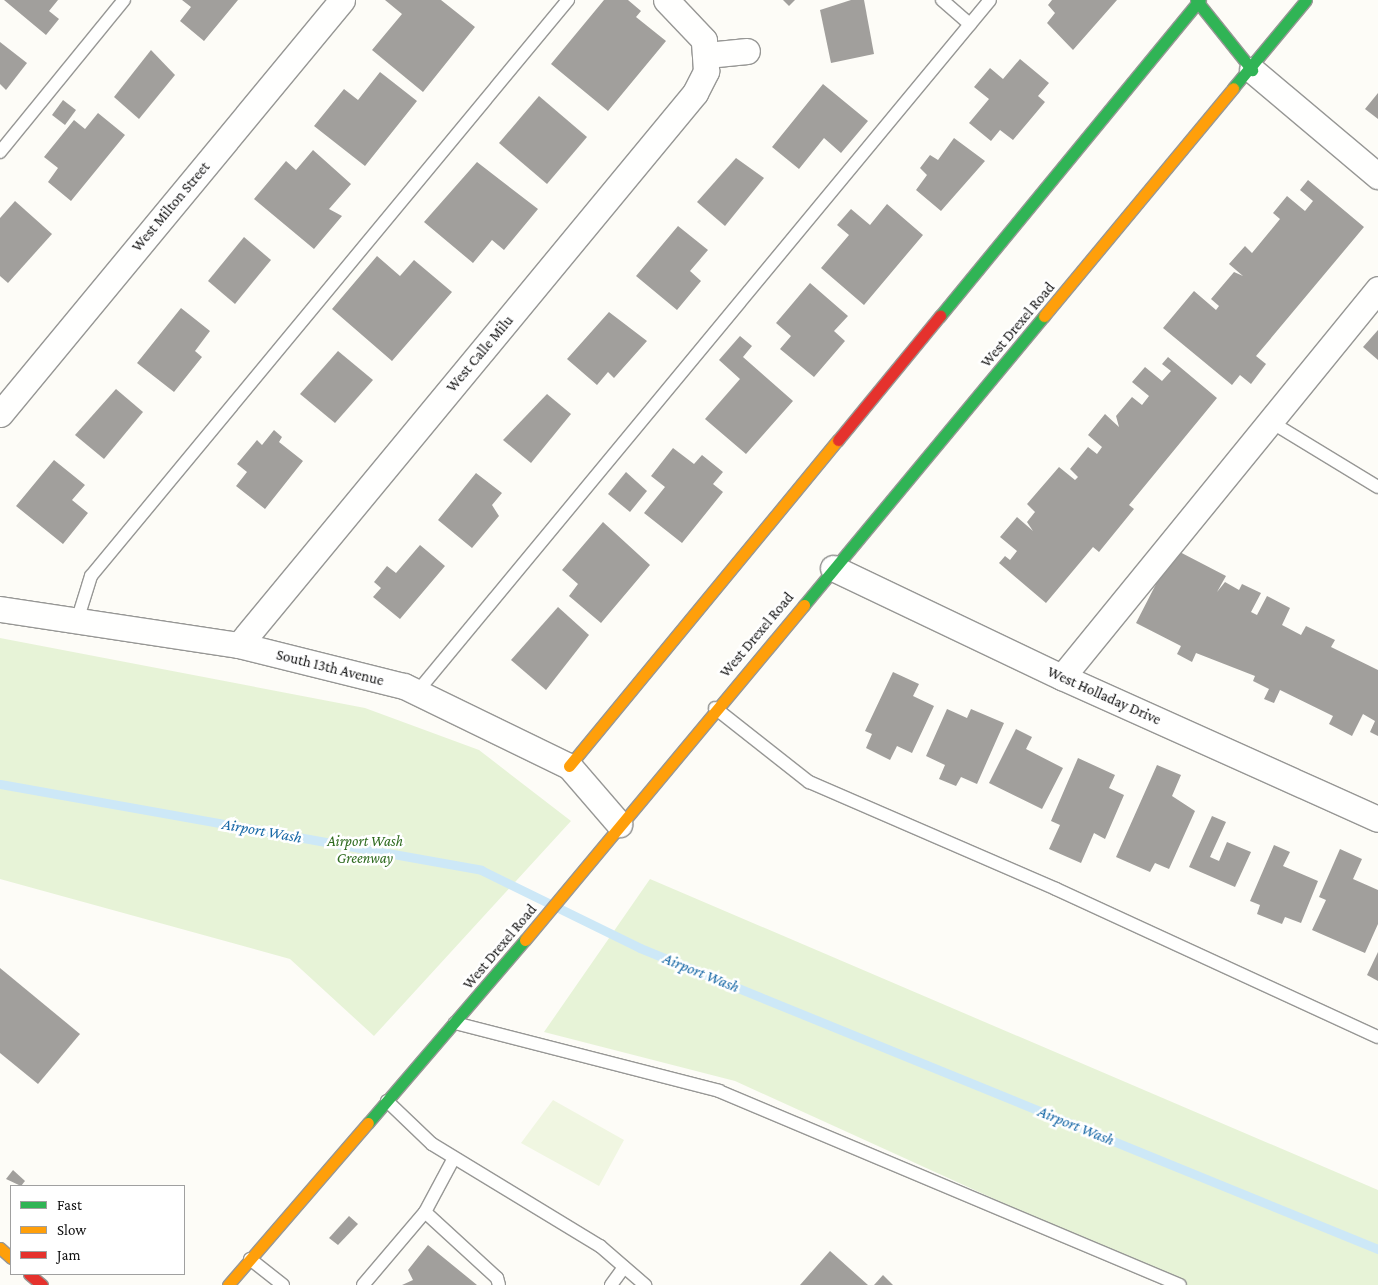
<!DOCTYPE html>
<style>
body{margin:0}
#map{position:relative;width:1378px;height:1285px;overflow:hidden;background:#fdfcf7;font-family:"Crimson Pro",serif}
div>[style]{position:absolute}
.green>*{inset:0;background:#e7f3d7}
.pitch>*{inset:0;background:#f0f6e1}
.stream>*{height:9px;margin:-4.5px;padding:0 4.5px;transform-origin:4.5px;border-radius:4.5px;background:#cde8f7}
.building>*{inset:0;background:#a19f9c}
.roads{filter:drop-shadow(1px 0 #979795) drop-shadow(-1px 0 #979795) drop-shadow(0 1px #979795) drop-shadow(0 -1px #979795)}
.lane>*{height:12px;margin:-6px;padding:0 6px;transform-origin:6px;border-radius:6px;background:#fffffe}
.street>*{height:25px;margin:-12.5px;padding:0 12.5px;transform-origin:12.5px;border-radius:12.5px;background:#fffffe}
.fast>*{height:11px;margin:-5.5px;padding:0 5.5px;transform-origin:5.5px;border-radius:5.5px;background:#30b455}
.slow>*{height:11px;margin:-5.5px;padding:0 5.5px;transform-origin:5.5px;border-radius:5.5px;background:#ff9f0a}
.jam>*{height:11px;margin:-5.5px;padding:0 5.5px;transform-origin:5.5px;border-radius:5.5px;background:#e5322d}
span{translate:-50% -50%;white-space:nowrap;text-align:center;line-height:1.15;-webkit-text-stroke:5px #fff;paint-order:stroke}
.street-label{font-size:15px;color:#111}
.park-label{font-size:15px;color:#2f6b1f;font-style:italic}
.water-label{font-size:16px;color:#1768a6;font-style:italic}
.legend{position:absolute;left:10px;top:1185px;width:175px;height:90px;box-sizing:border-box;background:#fff;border:1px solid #a0a0a0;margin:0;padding:6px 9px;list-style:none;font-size:15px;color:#111}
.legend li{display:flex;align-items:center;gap:10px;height:25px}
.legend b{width:25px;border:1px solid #a0a0a0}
</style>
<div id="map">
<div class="green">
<i style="clip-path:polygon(0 638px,365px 708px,479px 750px,571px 821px,374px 1036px,290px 959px,0 879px)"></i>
<i style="clip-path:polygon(650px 879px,1378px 1190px,1378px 1285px,1183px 1285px,735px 1081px,544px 1032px)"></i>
</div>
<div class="pitch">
<i style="clip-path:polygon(553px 1100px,624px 1140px,599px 1186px,521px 1143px)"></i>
</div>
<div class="stream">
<i style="left:0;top:784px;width:489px;rotate:10.1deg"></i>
<i style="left:481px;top:870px;width:177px;rotate:26.1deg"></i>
<i style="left:640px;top:948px;width:797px;rotate:22.19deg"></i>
</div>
<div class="building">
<i style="clip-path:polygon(4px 0,58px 0,49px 11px,59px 19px,46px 35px)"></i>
<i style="clip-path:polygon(182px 0,238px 0,204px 41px,180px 21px,191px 7px)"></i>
<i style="clip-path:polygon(385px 0,441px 0,475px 27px,423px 92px,372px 50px,402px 14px)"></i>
<i style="clip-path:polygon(604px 0,628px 0,641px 11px,636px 17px,666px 41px,608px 111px,551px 64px)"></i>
<i style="clip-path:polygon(783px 0,795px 0,789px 6px)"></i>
<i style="clip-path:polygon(851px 0,864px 0,874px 54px,831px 63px,820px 10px)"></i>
<i style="clip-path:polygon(1052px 0,1117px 0,1073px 50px,1047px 23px,1055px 13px,1048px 5px)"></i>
<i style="clip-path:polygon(0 42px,27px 63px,6px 90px,0 84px)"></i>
<i style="clip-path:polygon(151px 50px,175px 75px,139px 119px,114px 97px)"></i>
<i style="clip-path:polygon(1020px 59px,1049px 83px,1038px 96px,1045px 102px,1013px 140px,1000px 130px,991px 141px,969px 123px,989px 99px,974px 87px,990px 68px,1003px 79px)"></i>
<i style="clip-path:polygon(380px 72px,417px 101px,365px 166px,314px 126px,344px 89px,358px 100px)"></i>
<i style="clip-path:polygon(823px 84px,868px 121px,841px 153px,824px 138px,799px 169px,772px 147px)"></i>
<i style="clip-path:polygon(1378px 93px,1378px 119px,1365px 109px)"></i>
<i style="clip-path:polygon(539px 96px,587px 137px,547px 184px,499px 143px)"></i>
<i style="clip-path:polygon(63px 100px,76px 110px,65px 125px,52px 115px)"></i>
<i style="clip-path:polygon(98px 113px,125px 135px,71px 201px,48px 182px,58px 168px,44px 157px,74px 120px,85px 129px)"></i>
<i style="clip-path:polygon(954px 138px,985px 161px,941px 211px,916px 190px,927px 175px,920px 168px,930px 155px,938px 160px)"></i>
<i style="clip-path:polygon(313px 150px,351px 184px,329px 209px,342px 216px,314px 249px,254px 199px,286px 161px,296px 170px)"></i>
<i style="clip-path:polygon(736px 158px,764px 178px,725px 226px,697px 202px)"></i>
<i style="clip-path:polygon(477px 162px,538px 209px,504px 250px,492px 240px,473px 263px,424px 222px)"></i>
<i style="clip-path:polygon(1308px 180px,1364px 227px,1256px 356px,1266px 364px,1251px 384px,1240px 375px,1232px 385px,1163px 328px,1194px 291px,1216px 310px,1219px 306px,1211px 299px,1234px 272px,1243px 276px,1229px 264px,1245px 246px,1252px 253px,1280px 219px,1273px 213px,1287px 196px,1305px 211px,1313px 201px,1300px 190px)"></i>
<i style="clip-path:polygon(15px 201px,52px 234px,8px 283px,0 276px,0 218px)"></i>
<i style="clip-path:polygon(887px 204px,923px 235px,864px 305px,821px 268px,849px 235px,837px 225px,851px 209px,870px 225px)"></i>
<i style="clip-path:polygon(678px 226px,708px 250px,690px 271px,701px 281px,677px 310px,636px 276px)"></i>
<i style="clip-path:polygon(244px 237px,271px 260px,235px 304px,208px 281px)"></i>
<i style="clip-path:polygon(377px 256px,400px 276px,414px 260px,452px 292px,392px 361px,332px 309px)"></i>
<i style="clip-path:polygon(810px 283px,848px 316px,834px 331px,845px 341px,814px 377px,780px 349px,791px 336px,776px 323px)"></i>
<i style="clip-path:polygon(181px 308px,210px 331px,195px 351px,202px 357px,174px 392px,137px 363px)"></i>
<i style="clip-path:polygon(609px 312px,647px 341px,614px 378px,608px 372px,597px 385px,567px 359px)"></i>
<i style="clip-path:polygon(1378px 330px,1378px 360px,1363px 347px)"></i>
<i style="clip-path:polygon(740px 336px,752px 346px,743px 357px,793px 401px,746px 454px,705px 419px,740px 379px,719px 360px)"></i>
<i style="clip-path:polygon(338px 351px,373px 380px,335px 423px,300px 394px)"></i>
<i style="clip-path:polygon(1168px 357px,1217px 398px,1129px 505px,1134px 509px,1099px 552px,1093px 547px,1046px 603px,999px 563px,1005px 556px,1010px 560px,1017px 551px,1000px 537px,1017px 517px,1033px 531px,1027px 522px,1035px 512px,1027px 504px,1059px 467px,1075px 480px,1078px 477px,1070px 469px,1088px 447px,1097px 454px,1102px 447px,1088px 435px,1105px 414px,1119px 427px,1116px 416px,1132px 397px,1142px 405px,1149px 396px,1132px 382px,1145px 367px,1162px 381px,1171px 371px,1162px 364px)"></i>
<i style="clip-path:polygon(116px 389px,143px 412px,104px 459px,75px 435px)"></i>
<i style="clip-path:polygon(547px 394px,571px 414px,531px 463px,503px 440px)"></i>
<i style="clip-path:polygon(274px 430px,282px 437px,279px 442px,303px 461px,265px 509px,236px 486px,247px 472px,237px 464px,257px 440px,262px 445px)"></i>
<i style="clip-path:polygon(673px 448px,694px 464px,702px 455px,723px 472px,713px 484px,723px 492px,682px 543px,644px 513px,665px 487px,651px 476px)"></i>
<i style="clip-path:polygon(54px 460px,85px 485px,72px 500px,88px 513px,63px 544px,16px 506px)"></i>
<i style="clip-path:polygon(626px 472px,647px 491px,630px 512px,608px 494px)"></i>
<i style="clip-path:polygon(476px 473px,502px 493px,492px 505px,499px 516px,472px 548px,438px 520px)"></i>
<i style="clip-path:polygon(603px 522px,650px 565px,601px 623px,569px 596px,578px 584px,562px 570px)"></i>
<i style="clip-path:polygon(420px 545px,445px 566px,400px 619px,373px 597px,381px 588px,374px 582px,387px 566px,396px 573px)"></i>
<i style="clip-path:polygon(1174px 549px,1226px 576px,1217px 592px,1225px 582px,1239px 590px,1242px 584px,1261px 593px,1251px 612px,1257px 615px,1267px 596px,1290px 608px,1282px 625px,1301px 635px,1306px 626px,1335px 640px,1331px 647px,1378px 670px,1378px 736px,1370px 732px,1375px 721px,1363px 714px,1352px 736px,1329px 724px,1333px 716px,1280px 690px,1274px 703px,1264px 699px,1269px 689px,1253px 681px,1255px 676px,1196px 653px,1192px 662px,1177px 654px,1181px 646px,1136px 623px)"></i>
<i style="clip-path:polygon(558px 607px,589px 635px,546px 690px,511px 660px)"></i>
<i style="clip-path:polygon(893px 672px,919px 684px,913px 696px,934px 706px,912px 753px,897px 746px,890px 760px,866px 748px,872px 734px,865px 731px)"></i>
<i style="clip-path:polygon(947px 709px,967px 718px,971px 709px,1004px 723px,977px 784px,961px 777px,956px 786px,939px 779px,945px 765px,926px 756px)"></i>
<i style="clip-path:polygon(1016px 729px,1032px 737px,1026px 749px,1063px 768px,1042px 809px,989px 783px)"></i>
<i style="clip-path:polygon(1078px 758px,1115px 775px,1109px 788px,1124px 795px,1105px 839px,1094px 833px,1081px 863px,1049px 849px,1060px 825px,1051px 821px)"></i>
<i style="clip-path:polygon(1157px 765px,1181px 775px,1172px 796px,1195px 811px,1169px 869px,1155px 863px,1150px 872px,1116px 857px)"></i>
<i style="clip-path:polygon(1212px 816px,1226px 822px,1210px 857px,1219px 861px,1227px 842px,1251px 852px,1235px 887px,1189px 867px)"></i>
<i style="clip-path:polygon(1274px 845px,1290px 852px,1283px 866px,1318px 881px,1301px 923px,1285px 917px,1282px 924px,1257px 914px,1260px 905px,1250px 901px)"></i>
<i style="clip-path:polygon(1340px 849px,1362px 859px,1353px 879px,1378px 890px,1378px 924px,1365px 953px,1312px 930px,1326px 900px,1319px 897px)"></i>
<i style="clip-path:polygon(1378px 952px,1378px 981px,1367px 975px)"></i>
<i style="clip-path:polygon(0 968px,80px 1034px,38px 1084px,0 1053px)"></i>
<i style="clip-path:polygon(13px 1170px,25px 1181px,21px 1186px,6px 1179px)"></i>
<i style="clip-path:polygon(349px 1216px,358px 1224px,338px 1245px,329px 1238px)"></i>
<i style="clip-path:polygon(428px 1245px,477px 1285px,402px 1285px,413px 1280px,408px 1270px)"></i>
<i style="clip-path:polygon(830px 1251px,868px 1285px,800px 1285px)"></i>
<i style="clip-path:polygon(883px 1275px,893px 1285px,874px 1285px)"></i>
</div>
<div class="roads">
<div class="lane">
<i style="left:942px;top:0;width:37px;rotate:41deg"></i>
<i style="left:0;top:152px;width:196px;rotate:-50.8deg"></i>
<i style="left:1271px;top:422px;width:125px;rotate:31.3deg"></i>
<i style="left:77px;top:621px;width:47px;rotate:-72.7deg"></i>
<i style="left:91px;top:576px;width:748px;rotate:-50.37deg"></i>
<i style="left:417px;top:692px;width:898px;rotate:-50.37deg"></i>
<i style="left:715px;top:708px;width:120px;rotate:38.2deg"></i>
<i style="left:809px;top:782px;width:269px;rotate:23.4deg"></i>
<i style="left:1056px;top:889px;width:354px;rotate:24.7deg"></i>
<i style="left:455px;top:1023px;width:273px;rotate:14.4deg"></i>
<i style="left:719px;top:1091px;width:500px;rotate:22.82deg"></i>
<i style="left:387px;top:1101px;width:62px;rotate:43.7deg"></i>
<i style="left:432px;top:1144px;width:197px;rotate:31.3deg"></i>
<i style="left:600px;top:1246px;width:60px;rotate:40.9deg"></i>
<i style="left:425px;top:1212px;width:98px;rotate:42.5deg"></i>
<i style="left:497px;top:1278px;width:7px;rotate:74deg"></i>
<i style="left:250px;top:1259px;width:42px;rotate:38.2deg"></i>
<i style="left:363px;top:1285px;width:96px;rotate:-49.7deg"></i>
<i style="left:425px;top:1212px;width:61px;rotate:-61.8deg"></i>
<i style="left:611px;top:1285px;width:22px;rotate:-54deg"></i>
</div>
<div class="street">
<i style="left:707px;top:55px;width:40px;rotate:-5.7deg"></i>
<i style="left:1252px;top:70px;width:165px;rotate:40.1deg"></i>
<i style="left:0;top:414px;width:537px;rotate:-50.44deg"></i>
<i style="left:833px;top:568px;width:254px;rotate:25.5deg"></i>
<i style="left:1062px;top:677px;width:346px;rotate:24.2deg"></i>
<i style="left:0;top:609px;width:242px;rotate:8.6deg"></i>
<i style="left:239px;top:645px;width:170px;rotate:14deg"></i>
<i style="left:404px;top:686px;width:183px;rotate:25.9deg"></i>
<i style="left:569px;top:766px;width:77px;rotate:49.2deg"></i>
<i style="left:239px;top:645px;width:716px;rotate:-50.44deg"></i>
<i style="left:695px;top:93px;width:25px;rotate:-63deg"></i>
<i style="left:706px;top:71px;width:31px;rotate:-94deg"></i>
<i style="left:704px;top:40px;width:55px;rotate:-133.5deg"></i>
<i style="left:1062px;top:677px;width:500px;rotate:-50.84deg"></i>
</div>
<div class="fast">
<i style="left:1196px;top:0;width:90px;rotate:51.3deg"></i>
<i style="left:1233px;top:88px;width:114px;rotate:-50.3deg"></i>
<i style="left:940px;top:316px;width:409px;rotate:-50.6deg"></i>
<i style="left:804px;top:605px;width:376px;rotate:-50.3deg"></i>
<i style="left:368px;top:1123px;width:241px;rotate:-49.4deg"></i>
</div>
<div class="slow">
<i style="left:1044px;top:316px;width:296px;rotate:-50.3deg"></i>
<i style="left:569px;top:766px;width:423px;rotate:-50.5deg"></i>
<i style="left:525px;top:940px;width:436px;rotate:-50.2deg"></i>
<i style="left:0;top:1248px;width:15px;rotate:42deg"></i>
<i style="left:228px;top:1285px;width:214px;rotate:-49.2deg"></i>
</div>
<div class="jam">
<i style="left:838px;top:440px;width:161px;rotate:-50.6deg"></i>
<i style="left:29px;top:1274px;width:17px;rotate:40deg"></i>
</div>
</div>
<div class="street-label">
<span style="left:171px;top:207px;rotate:-50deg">West Milton Street</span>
<span style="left:1018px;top:325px;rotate:-50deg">West Drexel Road</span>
<span style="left:480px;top:354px;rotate:-50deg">West Calle Milu</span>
<span style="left:757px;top:635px;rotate:-50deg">West Drexel Road</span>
<span style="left:330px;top:668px;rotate:14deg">South 13th Avenue</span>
<span style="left:1104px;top:696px;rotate:24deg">West Holladay Drive</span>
<span style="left:500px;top:947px;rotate:-50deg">West Drexel Road</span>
</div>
<div class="park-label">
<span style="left:365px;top:850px">Airport Wash<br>Greenway</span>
</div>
<div class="water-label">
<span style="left:262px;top:831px;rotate:10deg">Airport Wash</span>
<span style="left:701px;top:973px;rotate:22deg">Airport Wash</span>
<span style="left:1076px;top:1126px;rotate:22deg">Airport Wash</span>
</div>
<ul class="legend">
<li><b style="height:6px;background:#30b455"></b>Fast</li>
<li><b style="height:6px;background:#ff9f0a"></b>Slow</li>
<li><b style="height:6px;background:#e5322d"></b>Jam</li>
</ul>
</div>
